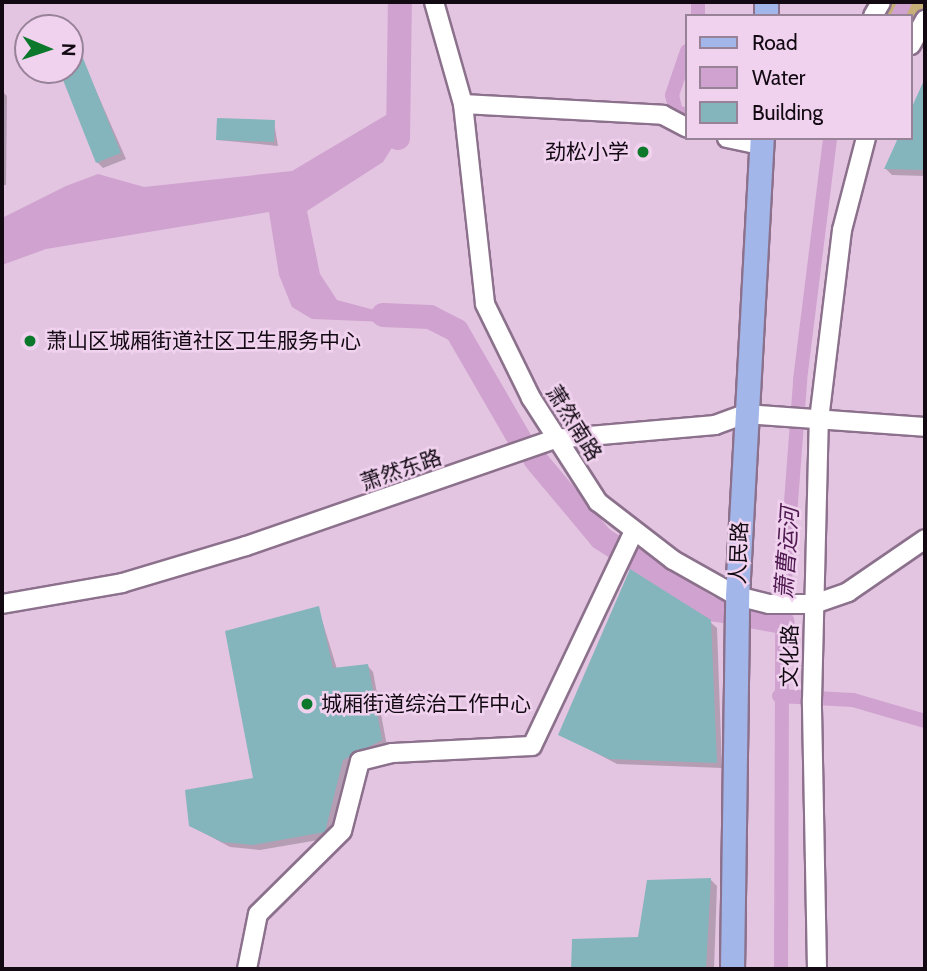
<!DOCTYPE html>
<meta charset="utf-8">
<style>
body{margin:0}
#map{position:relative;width:927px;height:971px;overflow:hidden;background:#e3c5e2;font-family:Cabin,"Noto Sans SC",sans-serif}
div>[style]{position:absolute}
.green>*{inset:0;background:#c7af78}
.water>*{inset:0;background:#d0a2cf}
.shadow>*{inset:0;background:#0003}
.canal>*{height:14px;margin:-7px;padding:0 7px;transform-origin:7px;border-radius:7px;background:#d0a2cf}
.river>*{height:24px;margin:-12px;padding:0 12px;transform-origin:12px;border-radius:12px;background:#d0a2cf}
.building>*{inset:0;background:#85b5bc}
.roads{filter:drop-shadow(2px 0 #8c718c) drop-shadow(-2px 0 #8c718c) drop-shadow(0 2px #8c718c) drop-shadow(0 -2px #8c718c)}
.minor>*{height:18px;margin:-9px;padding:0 9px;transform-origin:9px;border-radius:9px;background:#fff}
.major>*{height:23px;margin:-11.5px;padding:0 11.5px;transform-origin:11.5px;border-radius:11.5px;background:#a3b6e9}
.dots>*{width:19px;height:19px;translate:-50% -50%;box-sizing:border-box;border:4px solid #f0d2ef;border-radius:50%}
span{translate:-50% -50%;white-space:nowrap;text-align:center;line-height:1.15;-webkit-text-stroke:5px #f0d2ef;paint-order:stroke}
.poi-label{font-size:21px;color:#120912}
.right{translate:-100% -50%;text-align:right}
.left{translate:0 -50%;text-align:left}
.street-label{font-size:21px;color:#120912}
.water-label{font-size:23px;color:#511b52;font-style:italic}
.frame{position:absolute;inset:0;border:4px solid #120912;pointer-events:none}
.legend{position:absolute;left:685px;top:14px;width:228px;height:126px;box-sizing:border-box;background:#f0d2ef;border:2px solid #978297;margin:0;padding:9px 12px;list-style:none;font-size:21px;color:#120912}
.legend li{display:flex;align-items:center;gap:14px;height:35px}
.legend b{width:35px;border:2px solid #978297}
.north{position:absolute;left:14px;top:14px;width:70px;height:70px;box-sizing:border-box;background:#f0d2ef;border:2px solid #978297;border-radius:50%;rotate:92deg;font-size:19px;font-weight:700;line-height:28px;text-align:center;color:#120912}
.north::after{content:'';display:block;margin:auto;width:24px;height:32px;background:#0b782c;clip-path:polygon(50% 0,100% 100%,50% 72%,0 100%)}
</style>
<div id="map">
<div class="green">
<i style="clip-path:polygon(892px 2px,925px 2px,925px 8px,911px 28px,911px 16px,883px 16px)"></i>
</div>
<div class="water">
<i style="clip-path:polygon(398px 108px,398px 138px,383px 162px,307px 211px,320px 274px,337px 300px,382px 312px,386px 322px,312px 319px,292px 307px,279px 275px,269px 212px,46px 249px,2px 265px,2px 218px,66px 186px,98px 174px,144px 187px,292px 171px)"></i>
</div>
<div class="shadow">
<i style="clip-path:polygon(83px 61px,126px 159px,103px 168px,97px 162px)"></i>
<i style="clip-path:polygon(925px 82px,925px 176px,892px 175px,886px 169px,900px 138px,911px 138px,911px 113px)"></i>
<i style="clip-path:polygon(2px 91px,7px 96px,6px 185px,2px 185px)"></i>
<i style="clip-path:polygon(274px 122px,278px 146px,218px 140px)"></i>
<i style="clip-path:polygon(318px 607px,337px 669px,367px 665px,373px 672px,387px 746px,348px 766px,330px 838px,260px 850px,230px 847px,191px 826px,255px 779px)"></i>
<i style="clip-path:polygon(710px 622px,717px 628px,722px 768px,617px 764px,560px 734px)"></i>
<i style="clip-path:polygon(711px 880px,717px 886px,714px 969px,573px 969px,574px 940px,640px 939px)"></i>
</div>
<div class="canal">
<i style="left:698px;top:16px;width:14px;rotate:-90deg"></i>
<i style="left:898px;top:16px;width:16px;rotate:-63deg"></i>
<i style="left:687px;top:51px;width:46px;rotate:108.8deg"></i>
<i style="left:672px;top:95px;width:17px;rotate:77deg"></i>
<i style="left:676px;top:112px;width:11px;rotate:15deg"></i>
<i style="left:779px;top:696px;width:74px;rotate:3.1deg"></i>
<i style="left:853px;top:700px;width:75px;rotate:16.3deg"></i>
<i style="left:781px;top:969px;width:347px;rotate:-89.8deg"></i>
<i style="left:782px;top:622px;width:243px;rotate:-85.7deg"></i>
<i style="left:800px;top:380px;width:244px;rotate:-82.9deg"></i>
</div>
<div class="river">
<i style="left:398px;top:138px;width:136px;rotate:-89.2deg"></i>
<i style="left:383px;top:315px;width:47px;rotate:2.4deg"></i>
<i style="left:430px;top:317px;width:30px;rotate:27deg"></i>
<i style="left:457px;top:331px;width:126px;rotate:60deg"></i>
<i style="left:535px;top:459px;width:103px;rotate:50.1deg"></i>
<i style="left:601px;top:538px;width:130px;rotate:33.1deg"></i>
<i style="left:710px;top:609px;width:15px;rotate:8deg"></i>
<i style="left:749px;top:616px;width:34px;rotate:10deg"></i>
</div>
<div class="building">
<i style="clip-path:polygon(83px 58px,121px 153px,96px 163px,59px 70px)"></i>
<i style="clip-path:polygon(925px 78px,925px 170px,884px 169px,898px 138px,911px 138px,911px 109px)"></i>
<i style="clip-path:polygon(217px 118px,275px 120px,274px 142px,216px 140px)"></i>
<i style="clip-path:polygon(630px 569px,711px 620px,717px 763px,609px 759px,558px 735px)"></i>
<i style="clip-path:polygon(319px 606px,333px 668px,368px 664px,382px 740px,343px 760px,325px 832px,253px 845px,222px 842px,189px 826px,185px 790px,253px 778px,225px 631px)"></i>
<i style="clip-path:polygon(711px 878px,706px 969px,571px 969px,572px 939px,638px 937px,647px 880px)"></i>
</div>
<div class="roads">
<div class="minor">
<i style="left:434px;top:2px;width:106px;rotate:74.1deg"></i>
<i style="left:463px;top:104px;width:201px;rotate:83.7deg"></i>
<i style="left:485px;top:304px;width:105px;rotate:63.9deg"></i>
<i style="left:531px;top:398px;width:124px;rotate:57.2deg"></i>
<i style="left:598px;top:502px;width:95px;rotate:37.7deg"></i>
<i style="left:673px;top:560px;width:73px;rotate:29.4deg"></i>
<i style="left:737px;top:596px;width:33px;rotate:14deg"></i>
<i style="left:769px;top:604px;width:45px"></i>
<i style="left:814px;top:604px;width:36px;rotate:-19deg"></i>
<i style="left:848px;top:592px;width:93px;rotate:-34.5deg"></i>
<i style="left:873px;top:16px;width:16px;rotate:-60deg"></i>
<i style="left:911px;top:45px;width:29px;rotate:-61deg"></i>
<i style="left:463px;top:104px;width:200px;rotate:3.1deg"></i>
<i style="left:663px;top:115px;width:27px;rotate:28deg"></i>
<i style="left:727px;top:138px;width:35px;rotate:12deg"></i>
<i style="left:2px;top:604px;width:122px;rotate:-9.9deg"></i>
<i style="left:122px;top:583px;width:129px;rotate:-16.6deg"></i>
<i style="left:246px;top:546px;width:327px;rotate:-19.1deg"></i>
<i style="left:555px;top:439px;width:161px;rotate:-5deg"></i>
<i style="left:715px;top:425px;width:32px;rotate:-20deg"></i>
<i style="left:745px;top:414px;width:180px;rotate:4.1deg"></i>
<i style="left:247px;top:969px;width:56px;rotate:-78.7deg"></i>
<i style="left:258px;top:914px;width:118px;rotate:-44.7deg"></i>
<i style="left:342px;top:831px;width:72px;rotate:-75.6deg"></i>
<i style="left:360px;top:761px;width:33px;rotate:-14deg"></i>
<i style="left:392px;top:753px;width:140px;rotate:-2.9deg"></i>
<i style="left:532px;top:746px;width:236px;rotate:-64.6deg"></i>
<i style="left:817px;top:969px;width:269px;rotate:-91.1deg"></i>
<i style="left:812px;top:700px;width:280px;rotate:-88.6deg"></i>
<i style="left:819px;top:420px;width:191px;rotate:-83.1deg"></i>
<i style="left:842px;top:230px;width:95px;rotate:-75.4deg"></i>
</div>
<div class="major">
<i style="left:766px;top:16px;width:14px;rotate:-90deg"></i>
<i style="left:732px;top:969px;width:373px;rotate:-89.2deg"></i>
<i style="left:737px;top:596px;width:459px;rotate:-86.9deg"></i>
</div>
</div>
<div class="dots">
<i style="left:643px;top:152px;background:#0b782c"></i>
<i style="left:30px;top:341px;background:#0b782c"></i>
<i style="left:307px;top:704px;background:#0b782c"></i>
</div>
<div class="poi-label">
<span class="right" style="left:629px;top:152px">劲松小学</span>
<span class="left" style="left:46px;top:341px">萧山区城厢街道社区卫生服务中心</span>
<span class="left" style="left:321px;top:704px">城厢街道综治工作中心</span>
</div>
<div class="street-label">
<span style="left:574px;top:423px;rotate:58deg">萧然南路</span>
<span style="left:401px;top:470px;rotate:-19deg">萧然东路</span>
<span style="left:739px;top:553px;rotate:-88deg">人民路</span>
<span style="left:790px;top:656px;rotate:-89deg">文化路</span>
</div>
<div class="water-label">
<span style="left:787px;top:553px;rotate:-86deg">萧曹运河</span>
</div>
<div class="frame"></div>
<ul class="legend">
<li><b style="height:9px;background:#a3b6e9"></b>Road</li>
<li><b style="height:19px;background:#d0a2cf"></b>Water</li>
<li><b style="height:19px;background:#85b5bc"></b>Building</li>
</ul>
<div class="north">N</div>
</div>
